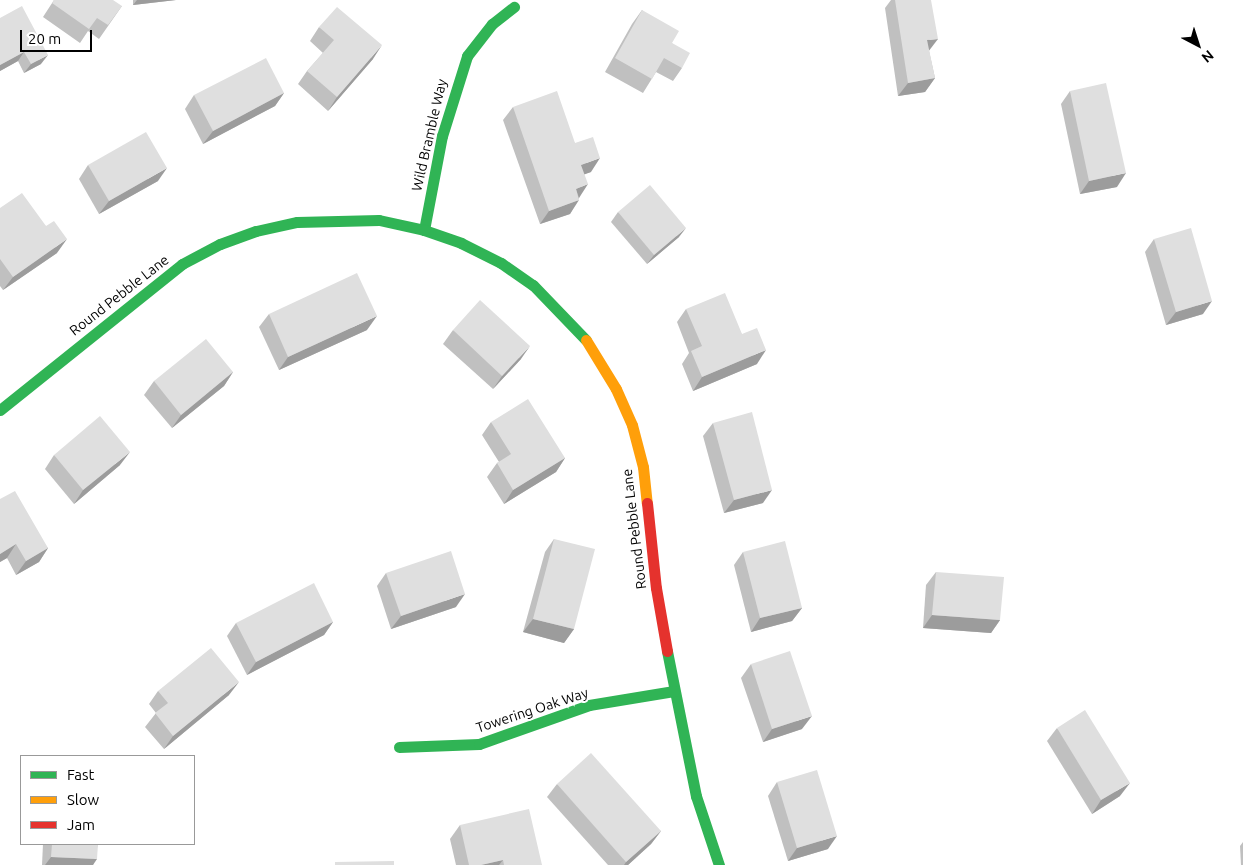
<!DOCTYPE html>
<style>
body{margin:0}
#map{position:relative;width:1243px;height:865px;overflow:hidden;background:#fff;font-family:Ubuntu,sans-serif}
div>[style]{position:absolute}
.fast>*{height:11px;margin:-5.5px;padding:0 5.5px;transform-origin:5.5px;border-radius:5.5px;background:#30b455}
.slow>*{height:11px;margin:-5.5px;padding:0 5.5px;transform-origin:5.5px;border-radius:5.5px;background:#ff9f0a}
.jam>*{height:11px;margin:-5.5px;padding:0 5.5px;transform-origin:5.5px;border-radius:5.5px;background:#e5322d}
.wall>*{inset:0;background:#c0c0c0}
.shaded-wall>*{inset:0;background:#9c9c9c}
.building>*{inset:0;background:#dfdfdf}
span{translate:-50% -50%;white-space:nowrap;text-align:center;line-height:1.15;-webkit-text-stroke:4px #fff;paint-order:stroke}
.street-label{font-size:14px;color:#000}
.legend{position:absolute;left:20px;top:755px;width:175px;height:90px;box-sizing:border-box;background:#fff;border:1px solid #999;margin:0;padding:6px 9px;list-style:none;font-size:15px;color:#000}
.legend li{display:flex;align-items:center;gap:10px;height:25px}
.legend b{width:25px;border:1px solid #999}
.north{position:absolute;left:1173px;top:20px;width:50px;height:50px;-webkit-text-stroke:4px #fff;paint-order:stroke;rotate:140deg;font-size:14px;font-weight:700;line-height:20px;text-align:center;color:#000}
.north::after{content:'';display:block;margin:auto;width:18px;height:22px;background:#000;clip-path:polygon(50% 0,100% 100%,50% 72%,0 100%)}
.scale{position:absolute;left:20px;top:30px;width:72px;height:22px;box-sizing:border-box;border:2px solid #000;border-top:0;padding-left:6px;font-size:15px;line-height:18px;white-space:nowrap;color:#000;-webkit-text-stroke:4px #fff;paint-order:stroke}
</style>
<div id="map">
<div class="fast">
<i style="left:424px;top:230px;width:96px;rotate:-79.2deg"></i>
<i style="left:442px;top:136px;width:84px;rotate:-72.6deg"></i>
<i style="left:467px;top:56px;width:41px;rotate:-52deg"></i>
<i style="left:492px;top:24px;width:28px;rotate:-38deg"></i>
<i style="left:0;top:410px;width:233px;rotate:-38.7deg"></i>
<i style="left:182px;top:264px;width:43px;rotate:-27.8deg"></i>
<i style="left:220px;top:244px;width:38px;rotate:-20deg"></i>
<i style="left:256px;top:231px;width:42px;rotate:-12.4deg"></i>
<i style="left:297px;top:222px;width:82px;rotate:-1.4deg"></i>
<i style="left:379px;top:220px;width:46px;rotate:12.5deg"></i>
<i style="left:424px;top:230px;width:39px;rotate:19deg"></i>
<i style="left:461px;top:243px;width:45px;rotate:26.6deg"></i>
<i style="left:501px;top:263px;width:39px;rotate:35deg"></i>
<i style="left:533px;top:285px;width:76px;rotate:46.1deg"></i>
<i style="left:667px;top:651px;width:148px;rotate:78.7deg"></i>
<i style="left:696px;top:796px;width:73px;rotate:71.6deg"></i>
<i style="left:399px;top:747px;width:80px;rotate:-2.1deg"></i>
<i style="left:479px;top:744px;width:117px;rotate:-19.5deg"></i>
<i style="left:589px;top:705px;width:86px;rotate:-9.4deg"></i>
</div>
<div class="slow">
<i style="left:586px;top:340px;width:57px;rotate:58.5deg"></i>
<i style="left:616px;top:389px;width:39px;rotate:66deg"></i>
<i style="left:632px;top:425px;width:43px;rotate:75.3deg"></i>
<i style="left:643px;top:467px;width:36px;rotate:84deg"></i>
</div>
<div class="jam">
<i style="left:647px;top:503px;width:85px;rotate:84deg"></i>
<i style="left:656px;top:588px;width:64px;rotate:80.1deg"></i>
</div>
<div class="wall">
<i style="clip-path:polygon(54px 0,122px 6px,99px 39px,88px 31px,80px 43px,43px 17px)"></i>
<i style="clip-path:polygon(133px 0,176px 0,133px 5px)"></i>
<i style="clip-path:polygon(891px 0,931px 0,929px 51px,935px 78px,925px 92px,898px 96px,885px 8px)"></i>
<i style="clip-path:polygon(642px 10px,672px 43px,682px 68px,673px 81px,656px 72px,643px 93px,605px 72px,632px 24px)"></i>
<i style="clip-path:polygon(0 18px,41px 64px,24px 73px,18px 61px,0 71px)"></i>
<i style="clip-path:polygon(319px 27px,373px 59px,328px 111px,298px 84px,307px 71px,323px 53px,310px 41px)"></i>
<i style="clip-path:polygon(1070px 91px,1117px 187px,1080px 194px,1061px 104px)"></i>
<i style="clip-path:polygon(284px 93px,275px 106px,203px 144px,185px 109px,194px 95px)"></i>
<i style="clip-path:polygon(513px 107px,575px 143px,591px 172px,584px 174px,579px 198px,570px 214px,540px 224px,503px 120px)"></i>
<i style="clip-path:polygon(88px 165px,158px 181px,99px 214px,79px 179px)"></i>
<i style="clip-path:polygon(0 208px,46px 226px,57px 253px,3px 290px,0 286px)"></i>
<i style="clip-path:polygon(618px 212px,679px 237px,647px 264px,611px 222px)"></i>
<i style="clip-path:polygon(1154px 239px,1203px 314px,1166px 325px,1145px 252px)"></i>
<i style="clip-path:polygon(686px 309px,742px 334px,757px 364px,693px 391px,682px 364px,689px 353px,677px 322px)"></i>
<i style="clip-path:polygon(269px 314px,367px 330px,279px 370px,259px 327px)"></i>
<i style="clip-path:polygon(453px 330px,521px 359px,493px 389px,443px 344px)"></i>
<i style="clip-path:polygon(233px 372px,224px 386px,172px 428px,144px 395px,154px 381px)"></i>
<i style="clip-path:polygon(491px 422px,565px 458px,556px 472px,504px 504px,487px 477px,497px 463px,499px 462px,482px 435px)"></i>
<i style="clip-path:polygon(713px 423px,763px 503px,724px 513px,703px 436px)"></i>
<i style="clip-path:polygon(54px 455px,120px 465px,74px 504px,45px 469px)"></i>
<i style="clip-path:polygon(0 499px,48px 548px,39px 562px,16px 575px,7px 558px,0 562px)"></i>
<i style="clip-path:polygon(554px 539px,574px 629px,564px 643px,523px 632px,545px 552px)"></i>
<i style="clip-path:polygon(743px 552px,802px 608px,792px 621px,751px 632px,734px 565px)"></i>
<i style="clip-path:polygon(936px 572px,1000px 620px,991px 633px,923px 628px,926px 585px)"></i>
<i style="clip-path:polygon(386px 573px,456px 607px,391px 629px,377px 586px)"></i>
<i style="clip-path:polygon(333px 622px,324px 635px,247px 675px,227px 636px,236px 623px)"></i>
<i style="clip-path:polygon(751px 664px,802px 729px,763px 742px,741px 678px)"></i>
<i style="clip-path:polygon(158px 691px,229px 695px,164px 749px,145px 727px,156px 713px,149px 704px)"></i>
<i style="clip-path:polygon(1057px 728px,1120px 796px,1092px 814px,1047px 741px)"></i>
<i style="clip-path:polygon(777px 782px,828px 849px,788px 861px,768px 796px)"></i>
<i style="clip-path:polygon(557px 784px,661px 831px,651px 844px,628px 865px,608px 865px,547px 797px)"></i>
<i style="clip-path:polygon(460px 825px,542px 865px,456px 865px,450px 839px)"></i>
<i style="clip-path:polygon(1243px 842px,1243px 865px,1241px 865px,1240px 846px)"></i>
<i style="clip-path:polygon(43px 844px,98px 844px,93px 865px,42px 865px)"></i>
</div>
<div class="shaded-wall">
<i style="clip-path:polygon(137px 0,176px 0,133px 5px)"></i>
<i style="clip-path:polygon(938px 39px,928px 52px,927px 40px)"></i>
<i style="clip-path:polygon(382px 45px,373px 59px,328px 111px,337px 97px)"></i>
<i style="clip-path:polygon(24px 52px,18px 61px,0 71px,0 65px)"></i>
<i style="clip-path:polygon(48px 55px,41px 64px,24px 73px,31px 64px)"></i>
<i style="clip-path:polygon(935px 78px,925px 92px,898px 96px,908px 83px)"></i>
<i style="clip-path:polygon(284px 93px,275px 106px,203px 144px,213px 131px)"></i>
<i style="clip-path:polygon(600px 158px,591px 172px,572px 179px,581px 165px)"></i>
<i style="clip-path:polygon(167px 168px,158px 181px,99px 214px,109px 201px)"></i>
<i style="clip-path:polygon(1126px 173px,1117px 187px,1080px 194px,1089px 181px)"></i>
<i style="clip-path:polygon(588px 184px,579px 198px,576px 189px)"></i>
<i style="clip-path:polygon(579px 200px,570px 214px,540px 224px,549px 211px)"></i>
<i style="clip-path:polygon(686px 228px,679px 237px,647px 264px,654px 255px)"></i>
<i style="clip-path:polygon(67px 239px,57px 253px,3px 290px,13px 277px)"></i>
<i style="clip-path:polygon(1212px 301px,1203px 314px,1166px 325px,1176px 312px)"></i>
<i style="clip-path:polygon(377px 316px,367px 330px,279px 370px,288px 357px)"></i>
<i style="clip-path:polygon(530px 346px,521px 359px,493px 389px,502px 376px)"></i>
<i style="clip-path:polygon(766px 350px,757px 364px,693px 391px,702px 377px)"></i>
<i style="clip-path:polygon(233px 372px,224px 386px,172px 428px,181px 415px)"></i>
<i style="clip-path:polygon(130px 452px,120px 465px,74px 504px,83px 490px)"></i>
<i style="clip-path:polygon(565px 458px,556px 472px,504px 504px,513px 490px)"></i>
<i style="clip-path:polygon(772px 490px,763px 503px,724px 513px,734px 500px)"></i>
<i style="clip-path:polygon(16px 544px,7px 558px,0 562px,0 554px)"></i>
<i style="clip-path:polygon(48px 548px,39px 562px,16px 575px,26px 561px)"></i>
<i style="clip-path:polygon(465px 594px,456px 607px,391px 629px,401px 616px)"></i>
<i style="clip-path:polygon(802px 608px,792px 621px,751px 632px,760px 618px)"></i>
<i style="clip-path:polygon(932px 615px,1000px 620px,991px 633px,923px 628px)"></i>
<i style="clip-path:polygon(533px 619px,574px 629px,564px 643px,523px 632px)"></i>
<i style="clip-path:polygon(333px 622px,324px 635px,247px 675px,256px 662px)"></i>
<i style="clip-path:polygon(239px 682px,229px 695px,164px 749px,173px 736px)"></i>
<i style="clip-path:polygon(812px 716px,802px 729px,763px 742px,772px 729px)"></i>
<i style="clip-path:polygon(1130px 783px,1120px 796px,1092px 814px,1101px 800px)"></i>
<i style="clip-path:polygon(661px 831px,651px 844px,628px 865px,624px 865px,626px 862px)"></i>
<i style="clip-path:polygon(837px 836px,828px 849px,788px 861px,797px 848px)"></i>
<i style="clip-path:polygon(51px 857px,97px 859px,93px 865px,45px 865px)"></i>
<i style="clip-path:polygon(503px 860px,499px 865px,481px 865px)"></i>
</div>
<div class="building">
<i style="clip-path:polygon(54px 0,113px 0,122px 6px,108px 25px,97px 18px,89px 29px,52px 3px)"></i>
<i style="clip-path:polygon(895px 0,931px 0,938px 39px,927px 40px,935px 78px,908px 83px)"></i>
<i style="clip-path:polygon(22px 6px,48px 55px,31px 64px,24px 52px,0 65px,0 18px)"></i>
<i style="clip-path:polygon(337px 7px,382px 45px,337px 97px,307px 71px,334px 40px,319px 27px)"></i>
<i style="clip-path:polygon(642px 10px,679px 31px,672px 43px,690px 53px,682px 68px,664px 58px,652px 79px,615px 58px)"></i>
<i style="clip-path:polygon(266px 58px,284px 93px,213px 131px,194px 95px)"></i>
<i style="clip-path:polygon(1106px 83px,1126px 173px,1089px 181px,1070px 91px)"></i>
<i style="clip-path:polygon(557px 91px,575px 143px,593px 137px,600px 158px,581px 165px,588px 184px,576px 189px,579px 200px,549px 211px,513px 107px)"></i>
<i style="clip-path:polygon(146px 132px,167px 168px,109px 201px,88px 165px)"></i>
<i style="clip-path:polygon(650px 185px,686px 228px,654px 255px,618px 212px)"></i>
<i style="clip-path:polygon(22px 193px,46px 226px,54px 221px,67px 239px,13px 277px,0 259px,0 208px)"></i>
<i style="clip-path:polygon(1191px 228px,1212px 301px,1176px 312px,1154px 239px)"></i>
<i style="clip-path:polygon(357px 273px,377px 316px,288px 357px,269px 314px)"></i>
<i style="clip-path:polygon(725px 293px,742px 334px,757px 328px,766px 350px,702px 377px,691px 351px,702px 346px,686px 309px)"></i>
<i style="clip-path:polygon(480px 300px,530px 346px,502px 376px,453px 330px)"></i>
<i style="clip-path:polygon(206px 339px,233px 372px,181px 415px,154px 381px)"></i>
<i style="clip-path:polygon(528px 399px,565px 458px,513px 490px,497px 463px,511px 454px,491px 422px)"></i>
<i style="clip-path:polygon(752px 412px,772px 490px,734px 500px,713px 423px)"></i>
<i style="clip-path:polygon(100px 416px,130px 452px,83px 490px,54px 455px)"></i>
<i style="clip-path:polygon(15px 491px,48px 548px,26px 561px,16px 544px,0 554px,0 499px)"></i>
<i style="clip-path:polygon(554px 539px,595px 549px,574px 629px,533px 619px)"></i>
<i style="clip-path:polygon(785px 541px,802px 608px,760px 618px,743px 552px)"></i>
<i style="clip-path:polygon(451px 551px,465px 594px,401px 616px,386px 573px)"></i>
<i style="clip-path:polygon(936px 572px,1004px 577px,1000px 620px,932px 615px)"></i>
<i style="clip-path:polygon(314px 583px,333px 622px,256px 662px,236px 623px)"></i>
<i style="clip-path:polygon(211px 648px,239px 682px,173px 736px,155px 713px,168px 703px,158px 691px)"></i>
<i style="clip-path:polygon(790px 651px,812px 716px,772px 729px,751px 664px)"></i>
<i style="clip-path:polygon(1085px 710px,1130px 783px,1101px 800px,1057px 728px)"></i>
<i style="clip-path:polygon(591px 753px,661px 831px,626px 862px,557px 784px)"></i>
<i style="clip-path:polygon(817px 770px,837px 836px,797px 848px,777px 782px)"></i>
<i style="clip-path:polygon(529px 809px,542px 865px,504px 865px,503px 860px,481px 865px,469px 865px,460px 825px)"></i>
<i style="clip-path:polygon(52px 844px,98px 844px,97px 859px,51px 857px)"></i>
<i style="clip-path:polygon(394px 861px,394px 865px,335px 865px,335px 862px)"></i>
</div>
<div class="street-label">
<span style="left:429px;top:135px;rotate:-77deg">Wild Bramble Way</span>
<span style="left:119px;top:295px;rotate:-38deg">Round Pebble Lane</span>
<span style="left:634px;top:529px;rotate:-97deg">Round Pebble Lane</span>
<span style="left:532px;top:710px;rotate:-18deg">Towering Oak Way</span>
</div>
<ul class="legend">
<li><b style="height:6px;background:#30b455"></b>Fast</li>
<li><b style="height:6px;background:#ff9f0a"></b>Slow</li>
<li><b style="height:6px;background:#e5322d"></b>Jam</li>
</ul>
<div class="north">N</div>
<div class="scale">20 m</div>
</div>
